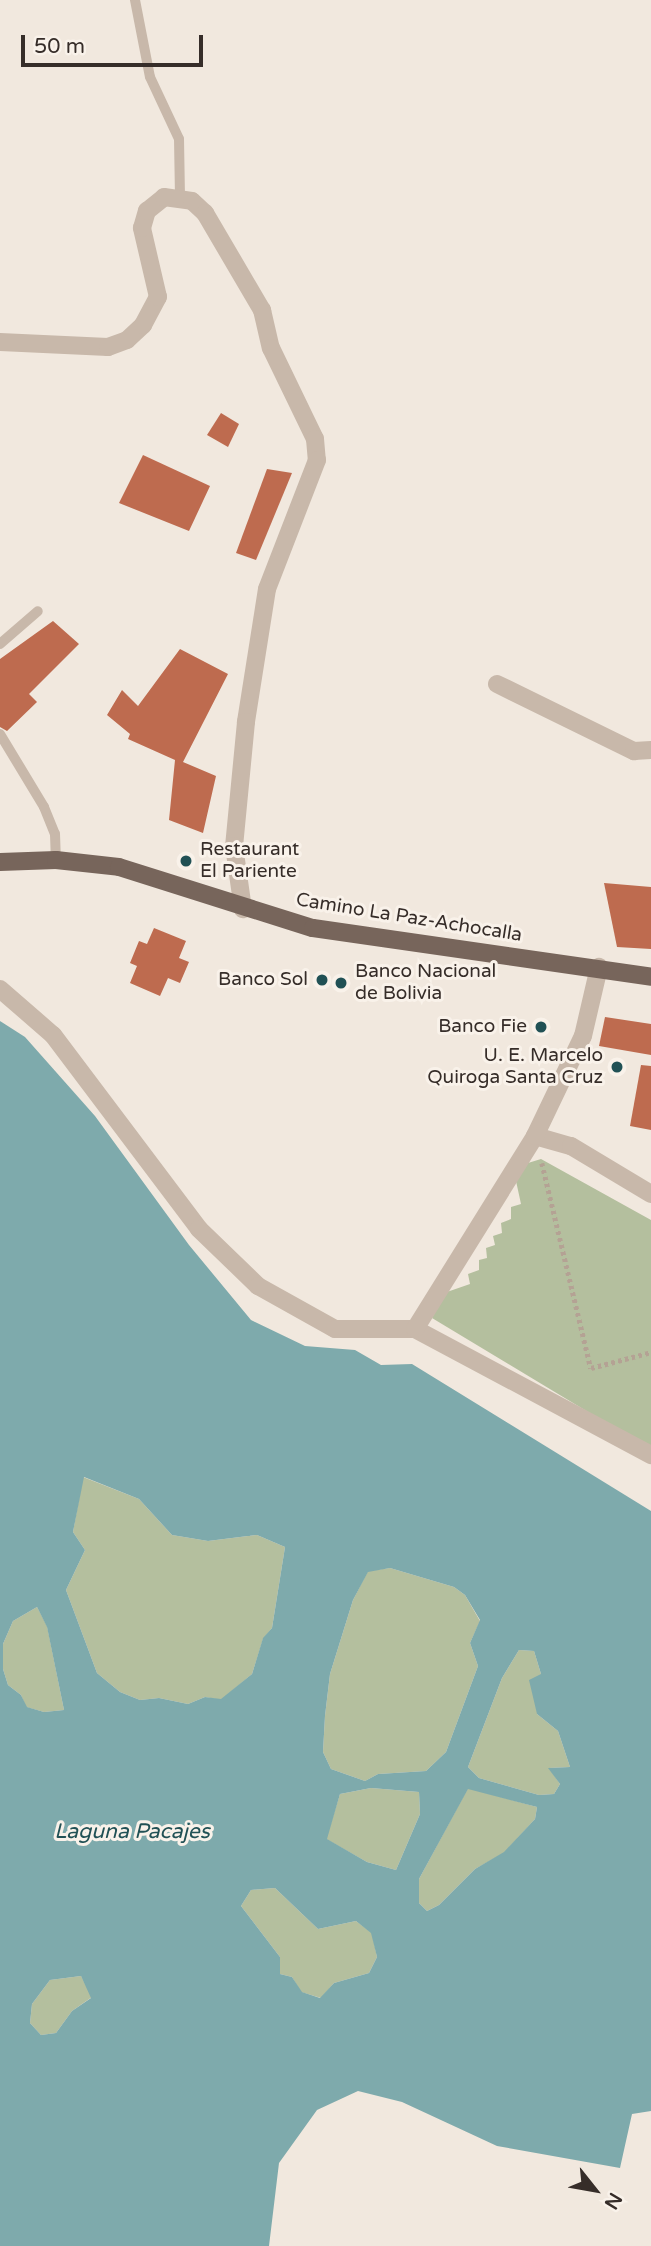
<!DOCTYPE html>
<style>
body{margin:0}
#map{position:relative;width:651px;height:2246px;overflow:hidden;background:#f1e8de;font-family:"Varela Round",sans-serif}
div>[style]{position:absolute}
.green>*{inset:0;background:#b4bf9e}
.water>*{inset:0;background:#7eaaac}
.building>*{inset:0;background:#be6b4f}
.path>*{height:4.5px;margin-top:-2.25px;transform-origin:0;background:repeating-linear-gradient(90deg,#b4a294 0 3.5px,transparent 0 7px)}
.service>*{height:10px;margin:-5px;padding:0 5px;transform-origin:5px;border-radius:5px;background:#c8b8aa}
.minor>*{height:18px;margin:-9px;padding:0 9px;transform-origin:9px;border-radius:9px;background:#c8b8aa}
.primary>*{height:18px;margin:-9px;padding:0 9px;transform-origin:9px;border-radius:9px;background:#77655b}
.dots>*{width:19px;height:19px;translate:-50% -50%;box-sizing:border-box;border:4px solid #f9f2ea;border-radius:50%}
span{translate:-50% -50%;white-space:nowrap;text-align:center;line-height:1.15;-webkit-text-stroke:6px #f9f2ea;paint-order:stroke}
.poi-label{font-size:19px;color:#362d29}
.left{translate:0 -50%;text-align:left}
.right{translate:-100% -50%;text-align:right}
.street-label{font-size:19px;color:#362d29}
.water-label{font-size:21px;color:#215155;font-style:italic}
.north{position:absolute;left:560px;top:2155px;width:70px;height:70px;-webkit-text-stroke:5px #f9f2ea;paint-order:stroke;rotate:121deg;font-size:19px;font-weight:700;line-height:28px;text-align:center;color:#362d29}
.north::after{content:'';display:block;margin:auto;width:24px;height:32px;background:#362d29;clip-path:polygon(50% 0,100% 100%,50% 72%,0 100%)}
.scale{position:absolute;left:21px;top:35px;width:182px;height:32px;box-sizing:border-box;border:4px solid #362d29;border-top:0;padding-left:9px;font-size:21px;line-height:24px;white-space:nowrap;color:#362d29;-webkit-text-stroke:5px #f9f2ea;paint-order:stroke}
</style>
<div id="map">
<div class="green">
<i style="clip-path:polygon(541px 1159px,651px 1220px,651px 1450px,432px 1318px,444px 1293px,470px 1284px,468px 1274px,479px 1270px,479px 1260px,487px 1258px,486px 1248px,495px 1245px,493px 1236px,502px 1233px,501px 1223px,511px 1219px,511px 1207px,521px 1204px,516px 1181px,528px 1163px)"></i>
<i style="clip-path:polygon(83px 1477px,139px 1499px,172px 1535px,208px 1541px,257px 1535px,285px 1547px,272px 1628px,263px 1639px,252px 1674px,221px 1700px,205px 1697px,188px 1704px,159px 1698px,140px 1700px,120px 1692px,97px 1673px,66px 1590px,85px 1550px,73px 1532px)"></i>
<i style="clip-path:polygon(390px 1568px,454px 1587px,465px 1595px,480px 1621px,470px 1643px,478px 1666px,446px 1752px,426px 1771px,378px 1774px,365px 1781px,331px 1769px,323px 1752px,325px 1716px,330px 1674px,353px 1600px,368px 1571px)"></i>
<i style="clip-path:polygon(37px 1607px,47px 1626px,64px 1710px,44px 1712px,26px 1707px,21px 1695px,8px 1685px,3px 1669px,3px 1644px,13px 1621px)"></i>
<i style="clip-path:polygon(519px 1650px,534px 1651px,541px 1674px,537px 1714px,558px 1731px,570px 1767px,549px 1768px,560px 1784px,554px 1794px,539px 1795px,479px 1778px,468px 1767px,502px 1678px)"></i>
<i style="clip-path:polygon(371px 1788px,419px 1792px,420px 1814px,396px 1870px,367px 1862px,326px 1839px,340px 1794px)"></i>
<i style="clip-path:polygon(468px 1788px,537px 1807px,535px 1819px,504px 1853px,475px 1869px,439px 1905px,427px 1911px,419px 1903px,419px 1879px)"></i>
<i style="clip-path:polygon(275px 1888px,318px 1929px,356px 1921px,372px 1933px,377px 1957px,369px 1973px,334px 1983px,321px 1998px,301px 1992px,292px 1977px,280px 1974px,280px 1957px,241px 1906px,251px 1890px)"></i>
<i style="clip-path:polygon(81px 1976px,92px 1997px,72px 2011px,56px 2033px,41px 2035px,30px 2023px,32px 2004px,50px 1980px)"></i>
</div>
<div class="water">
<i style="clip-path:polygon(evenodd,0 1021px,25px 1037px,95px 1116px,189px 1245px,251px 1320px,305px 1346px,355px 1350px,381px 1365px,412px 1364px,651px 1511px,651px 2111px,632px 2114px,620px 2168px,497px 2146px,402px 2102px,358px 2091px,317px 2110px,279px 2163px,269px 2246px,0 2246px,0 1021px,84px 1477px,139px 1499px,172px 1535px,208px 1541px,257px 1535px,285px 1547px,272px 1628px,263px 1638px,252px 1674px,221px 1699px,205px 1697px,188px 1704px,159px 1698px,140px 1700px,120px 1692px,97px 1673px,66px 1590px,85px 1550px,73px 1532px,84px 1477px,0 1021px,390px 1568px,454px 1587px,465px 1595px,480px 1620px,470px 1643px,478px 1666px,446px 1752px,426px 1771px,378px 1774px,365px 1781px,331px 1769px,323px 1752px,325px 1716px,330px 1674px,353px 1600px,368px 1572px,390px 1568px,0 1021px,37px 1607px,47px 1627px,64px 1710px,44px 1712px,27px 1707px,21px 1695px,8px 1685px,3px 1669px,3px 1644px,13px 1621px,37px 1607px,0 1021px,519px 1650px,534px 1651px,541px 1674px,529px 1680px,537px 1714px,558px 1731px,570px 1767px,548px 1768px,560px 1784px,554px 1794px,539px 1795px,479px 1778px,468px 1767px,502px 1678px,519px 1650px,0 1021px,371px 1788px,419px 1792px,420px 1814px,396px 1870px,367px 1862px,327px 1839px,340px 1794px,371px 1788px,0 1021px,468px 1789px,537px 1807px,535px 1819px,504px 1852px,475px 1869px,439px 1905px,427px 1911px,419px 1903px,419px 1879px,468px 1789px,0 1021px,275px 1888px,318px 1929px,356px 1921px,371px 1933px,377px 1957px,369px 1973px,334px 1983px,320px 1998px,302px 1992px,292px 1977px,280px 1974px,280px 1957px,241px 1906px,251px 1890px,275px 1888px,0 1021px,81px 1976px,91px 1998px,72px 2011px,56px 2033px,41px 2035px,30px 2023px,32px 2004px,50px 1980px,81px 1976px)"></i>
</div>
<div class="building">
<i style="clip-path:polygon(221px 413px,239px 424px,228px 447px,207px 435px)"></i>
<i style="clip-path:polygon(143px 455px,210px 486px,189px 531px,119px 503px)"></i>
<i style="clip-path:polygon(267px 469px,292px 473px,256px 560px,236px 553px)"></i>
<i style="clip-path:polygon(53px 621px,79px 644px,29px 694px,37px 702px,7px 731px,0 727px,0 659px)"></i>
<i style="clip-path:polygon(180px 649px,228px 674px,183px 762px,216px 776px,203px 833px,169px 820px,175px 760px,128px 739px,130px 734px,107px 715px,122px 690px,138px 706px)"></i>
<i style="clip-path:polygon(604px 883px,651px 887px,651px 949px,617px 947px)"></i>
<i style="clip-path:polygon(154px 928px,186px 941px,179px 958px,189px 962px,180px 983px,168px 978px,160px 996px,130px 983px,137px 966px,130px 963px,139px 941px,147px 944px)"></i>
<i style="clip-path:polygon(605px 1017px,651px 1024px,651px 1055px,599px 1046px)"></i>
<i style="clip-path:polygon(641px 1065px,651px 1066px,651px 1130px,630px 1126px)"></i>
</div>
<div class="path">
<i style="left:542px;top:1163px;width:211px;rotate:76.6deg"></i>
<i style="left:591px;top:1368px;width:62px;rotate:-14.9deg"></i>
</div>
<div class="service">
<i style="left:135px;top:0;width:78px;rotate:79deg"></i>
<i style="left:150px;top:77px;width:68px;rotate:64.9deg"></i>
<i style="left:179px;top:139px;width:58px;rotate:89deg"></i>
<i style="left:0;top:644px;width:50px;rotate:-41deg"></i>
<i style="left:0;top:734px;width:85px;rotate:58.9deg"></i>
<i style="left:44px;top:807px;width:29px;rotate:68deg"></i>
<i style="left:55px;top:834px;width:26px;rotate:88deg"></i>
</div>
<div class="minor">
<i style="left:0;top:342px;width:108px;rotate:2.7deg"></i>
<i style="left:108px;top:347px;width:20px;rotate:-20deg"></i>
<i style="left:127px;top:340px;width:22px;rotate:-43deg"></i>
<i style="left:143px;top:325px;width:32px;rotate:-62deg"></i>
<i style="left:158px;top:297px;width:71px;rotate:-103.1deg"></i>
<i style="left:142px;top:228px;width:18px;rotate:-74deg"></i>
<i style="left:147px;top:211px;width:22px;rotate:-39deg"></i>
<i style="left:164px;top:197px;width:28px;rotate:8deg"></i>
<i style="left:192px;top:201px;width:18px;rotate:43deg"></i>
<i style="left:205px;top:213px;width:113px;rotate:59.6deg"></i>
<i style="left:262px;top:310px;width:39px;rotate:77deg"></i>
<i style="left:271px;top:348px;width:101px;rotate:64.2deg"></i>
<i style="left:315px;top:439px;width:21px;rotate:85deg"></i>
<i style="left:317px;top:460px;width:138px;rotate:111.2deg"></i>
<i style="left:267px;top:589px;width:135px;rotate:99deg"></i>
<i style="left:246px;top:722px;width:125px;rotate:95.5deg"></i>
<i style="left:234px;top:846px;width:64px;rotate:81.9deg"></i>
<i style="left:497px;top:684px;width:153px;rotate:26.1deg"></i>
<i style="left:634px;top:751px;width:17px;rotate:-3deg"></i>
<i style="left:0;top:989px;width:70px;rotate:41deg"></i>
<i style="left:53px;top:1035px;width:243px;rotate:53deg"></i>
<i style="left:199px;top:1229px;width:82px;rotate:44deg"></i>
<i style="left:258px;top:1286px;width:88px;rotate:29.2deg"></i>
<i style="left:335px;top:1329px;width:80px"></i>
<i style="left:415px;top:1329px;width:268px;rotate:28.1deg"></i>
<i style="left:535px;top:1136px;width:37px;rotate:16deg"></i>
<i style="left:571px;top:1146px;width:93px;rotate:31deg"></i>
<i style="left:415px;top:1329px;width:227px;rotate:-58.1deg"></i>
<i style="left:535px;top:1136px;width:111px;rotate:-64.4deg"></i>
<i style="left:583px;top:1036px;width:71px;rotate:-76.9deg"></i>
</div>
<div class="primary">
<i style="left:0;top:862px;width:56px;rotate:-2deg"></i>
<i style="left:56px;top:860px;width:63px;rotate:6.3deg"></i>
<i style="left:119px;top:867px;width:203px;rotate:17.5deg"></i>
<i style="left:313px;top:928px;width:342px;rotate:8.2deg"></i>
</div>
<div class="dots">
<i style="left:186px;top:861px;background:#215155"></i>
<i style="left:322px;top:980px;background:#215155"></i>
<i style="left:341px;top:983px;background:#215155"></i>
<i style="left:541px;top:1027px;background:#215155"></i>
<i style="left:617px;top:1067px;background:#215155"></i>
</div>
<div class="poi-label">
<span class="left" style="left:200px;top:861px">Restaurant<br>El Pariente</span>
<span class="left" style="left:355px;top:983px">Banco Nacional<br>de Bolivia</span>
<span class="right" style="left:308px;top:980px">Banco Sol</span>
<span class="right" style="left:527px;top:1027px">Banco Fie</span>
<span class="right" style="left:603px;top:1067px">U. E. Marcelo<br>Quiroga Santa Cruz</span>
</div>
<div class="street-label">
<span style="left:409px;top:918px;rotate:9deg">Camino La Paz-Achocalla</span>
</div>
<div class="water-label">
<span style="left:132px;top:1832px">Laguna Pacajes</span>
</div>
<div class="north">N</div>
<div class="scale">50 m</div>
</div>
